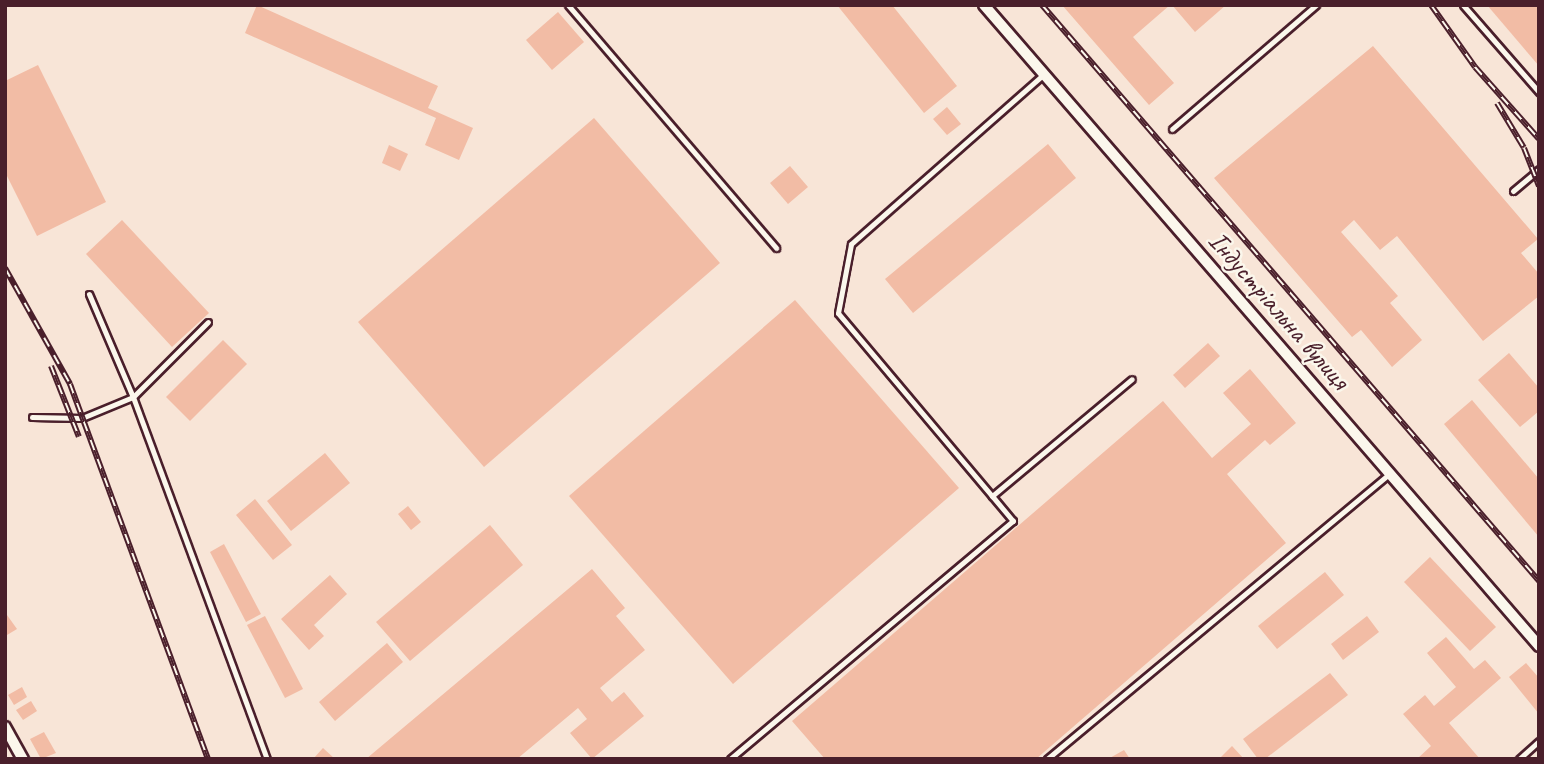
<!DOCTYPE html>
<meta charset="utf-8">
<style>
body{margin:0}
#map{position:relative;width:1544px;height:764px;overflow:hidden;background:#f8e5d7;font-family:Caveat,sans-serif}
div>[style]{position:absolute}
.building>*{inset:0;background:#f2bca5}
.roads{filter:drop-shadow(2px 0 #4a1f2b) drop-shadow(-2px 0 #4a1f2b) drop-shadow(0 2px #4a1f2b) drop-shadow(0 -2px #4a1f2b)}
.lane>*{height:5px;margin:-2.5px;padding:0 2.5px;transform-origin:2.5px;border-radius:2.5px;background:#fbf7ec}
.street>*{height:10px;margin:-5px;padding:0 5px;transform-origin:5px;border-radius:5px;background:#fbf7ec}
.rail>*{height:6px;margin-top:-3px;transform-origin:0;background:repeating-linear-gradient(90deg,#fbf7ec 0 10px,#4a1f2b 0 20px);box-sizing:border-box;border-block:2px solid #4a1f2b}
span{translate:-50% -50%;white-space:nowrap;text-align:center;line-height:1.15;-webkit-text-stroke:5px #fbf7ec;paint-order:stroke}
.street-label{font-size:28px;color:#4a1f2b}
.frame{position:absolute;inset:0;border:7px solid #4a1f2b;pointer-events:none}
</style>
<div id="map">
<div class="building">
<i style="clip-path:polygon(257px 5px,438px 86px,428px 108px,473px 128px,459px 160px,425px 145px,436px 118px,245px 33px)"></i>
<i style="clip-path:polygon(837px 5px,892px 5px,957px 86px,924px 113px)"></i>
<i style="clip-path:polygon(1062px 5px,1170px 5px,1133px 37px,1174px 83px,1149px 105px)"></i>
<i style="clip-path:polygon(1172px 5px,1226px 5px,1195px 32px)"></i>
<i style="clip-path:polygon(1487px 5px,1539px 5px,1539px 66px)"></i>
<i style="clip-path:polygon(558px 12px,584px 42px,552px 70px,526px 40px)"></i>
<i style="clip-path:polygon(1373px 46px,1538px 239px,1521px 253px,1539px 274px,1539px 296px,1483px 341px,1397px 236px,1380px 250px,1354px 220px,1341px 232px,1398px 296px,1390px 303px,1422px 340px,1392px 367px,1361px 330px,1352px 337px,1214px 178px)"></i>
<i style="clip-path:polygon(38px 65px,106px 202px,37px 236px,5px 172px,5px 81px)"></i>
<i style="clip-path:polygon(947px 107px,961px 124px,947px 135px,933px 119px)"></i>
<i style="clip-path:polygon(594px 118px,720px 263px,484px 467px,358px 322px)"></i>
<i style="clip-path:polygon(1048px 144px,1076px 178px,913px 313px,885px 279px)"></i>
<i style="clip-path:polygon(389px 145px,408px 154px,400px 171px,382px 163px)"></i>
<i style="clip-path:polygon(790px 166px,808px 187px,788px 204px,770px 183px)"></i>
<i style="clip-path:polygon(122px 220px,209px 313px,172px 347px,86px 254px)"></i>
<i style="clip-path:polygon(795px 300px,959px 488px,733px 684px,569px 496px)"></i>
<i style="clip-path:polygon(223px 340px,247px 364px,190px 421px,166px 397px)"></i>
<i style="clip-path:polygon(1208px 343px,1220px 356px,1185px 388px,1173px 375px)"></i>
<i style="clip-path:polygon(1509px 353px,1539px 388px,1539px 411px,1520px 427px,1478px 380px)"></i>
<i style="clip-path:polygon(1250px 369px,1296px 423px,1270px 445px,1265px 440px,1227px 474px,1286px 543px,1036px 759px,825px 759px,792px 721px,1163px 401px,1212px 458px,1251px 424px,1223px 393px)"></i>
<i style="clip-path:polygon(1472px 400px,1539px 479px,1539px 537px,1444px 424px)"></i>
<i style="clip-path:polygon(325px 453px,350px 483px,291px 531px,267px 501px)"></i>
<i style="clip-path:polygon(255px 499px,292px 545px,273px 560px,236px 515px)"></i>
<i style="clip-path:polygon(408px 506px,421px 522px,411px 530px,398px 514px)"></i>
<i style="clip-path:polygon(490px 525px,523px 565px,410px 661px,376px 622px)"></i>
<i style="clip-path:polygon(224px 544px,261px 614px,246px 622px,210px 552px)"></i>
<i style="clip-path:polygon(1430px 557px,1496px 627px,1470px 651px,1404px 582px)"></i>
<i style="clip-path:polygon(592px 569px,625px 608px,616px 616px,645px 650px,600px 688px,612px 702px,624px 692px,644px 716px,592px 759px,570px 733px,587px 719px,578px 708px,517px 759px,366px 759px)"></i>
<i style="clip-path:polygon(1325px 572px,1344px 595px,1277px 649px,1258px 626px)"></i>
<i style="clip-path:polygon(330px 575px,347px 594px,314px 625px,324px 636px,309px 650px,281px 619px)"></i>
<i style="clip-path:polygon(7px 615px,17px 629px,7px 635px,5px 632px)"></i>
<i style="clip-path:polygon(265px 616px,303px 689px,285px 698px,247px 625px)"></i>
<i style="clip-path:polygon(1367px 616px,1379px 632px,1343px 660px,1331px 644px)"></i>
<i style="clip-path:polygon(1446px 637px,1474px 669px,1485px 660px,1501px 678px,1449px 723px,1480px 759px,1417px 759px,1431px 746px,1403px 714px,1425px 695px,1434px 706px,1456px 687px,1427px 653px)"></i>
<i style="clip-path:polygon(387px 643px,403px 662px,335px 721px,319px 702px)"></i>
<i style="clip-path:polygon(1526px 663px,1539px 678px,1539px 714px,1509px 677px)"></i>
<i style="clip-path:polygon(1330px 673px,1348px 695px,1265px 759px,1258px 759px,1243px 739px)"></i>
<i style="clip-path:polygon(22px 687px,27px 697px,14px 705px,8px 695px)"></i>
<i style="clip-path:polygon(31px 701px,37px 711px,23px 720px,16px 710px)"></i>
<i style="clip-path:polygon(44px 732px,56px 753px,41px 759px,30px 739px)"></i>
<i style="clip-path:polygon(1232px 746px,1244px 759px,1219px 759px)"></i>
<i style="clip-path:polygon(323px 748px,335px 759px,313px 759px)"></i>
<i style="clip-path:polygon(1124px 750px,1130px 759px,1108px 759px)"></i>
</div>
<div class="roads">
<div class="lane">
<i style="left:568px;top:5px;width:320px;rotate:49.4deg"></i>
<i style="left:1463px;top:5px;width:116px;rotate:48.9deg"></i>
<i style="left:1172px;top:129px;width:190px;rotate:-40.7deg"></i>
<i style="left:1513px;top:191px;width:34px;rotate:-40deg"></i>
<i style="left:89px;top:294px;width:112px;rotate:66.9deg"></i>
<i style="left:133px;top:397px;width:106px;rotate:-45deg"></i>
<i style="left:32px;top:417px;width:50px;rotate:1.1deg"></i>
<i style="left:82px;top:418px;width:55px;rotate:-22.4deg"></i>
<i style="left:133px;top:397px;width:386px;rotate:69.7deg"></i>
<i style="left:992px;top:496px;width:239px;rotate:-130.1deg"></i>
<i style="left:838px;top:313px;width:70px;rotate:-79.3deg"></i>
<i style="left:851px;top:244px;width:256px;rotate:-41.4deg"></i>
<i style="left:730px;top:759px;width:370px;rotate:-40.1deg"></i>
<i style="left:1013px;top:521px;width:33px;rotate:-130deg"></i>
<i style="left:992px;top:496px;width:182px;rotate:-39.9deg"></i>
<i style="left:1047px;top:759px;width:445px;rotate:-39.8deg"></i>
<i style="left:1519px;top:759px;width:27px;rotate:-42deg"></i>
</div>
<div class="street">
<i style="left:984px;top:5px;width:848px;rotate:49.11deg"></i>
<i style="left:5px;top:727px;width:37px;rotate:61deg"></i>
</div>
</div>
<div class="rail">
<i style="left:1042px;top:5px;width:761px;rotate:49.21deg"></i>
<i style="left:1431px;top:5px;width:76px;rotate:54.6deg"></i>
<i style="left:1475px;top:67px;width:96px;rotate:48.4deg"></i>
<i style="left:1497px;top:103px;width:52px;rotate:59deg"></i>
<i style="left:1524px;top:148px;width:41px;rotate:68.5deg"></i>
<i style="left:5px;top:268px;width:133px;rotate:60.7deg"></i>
<i style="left:70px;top:384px;width:400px;rotate:69.8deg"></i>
<i style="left:51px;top:366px;width:76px;rotate:68.5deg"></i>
</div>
<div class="street-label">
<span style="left:1279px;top:310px;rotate:49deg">Індустріальна вулиця</span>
</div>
<div class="frame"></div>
</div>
